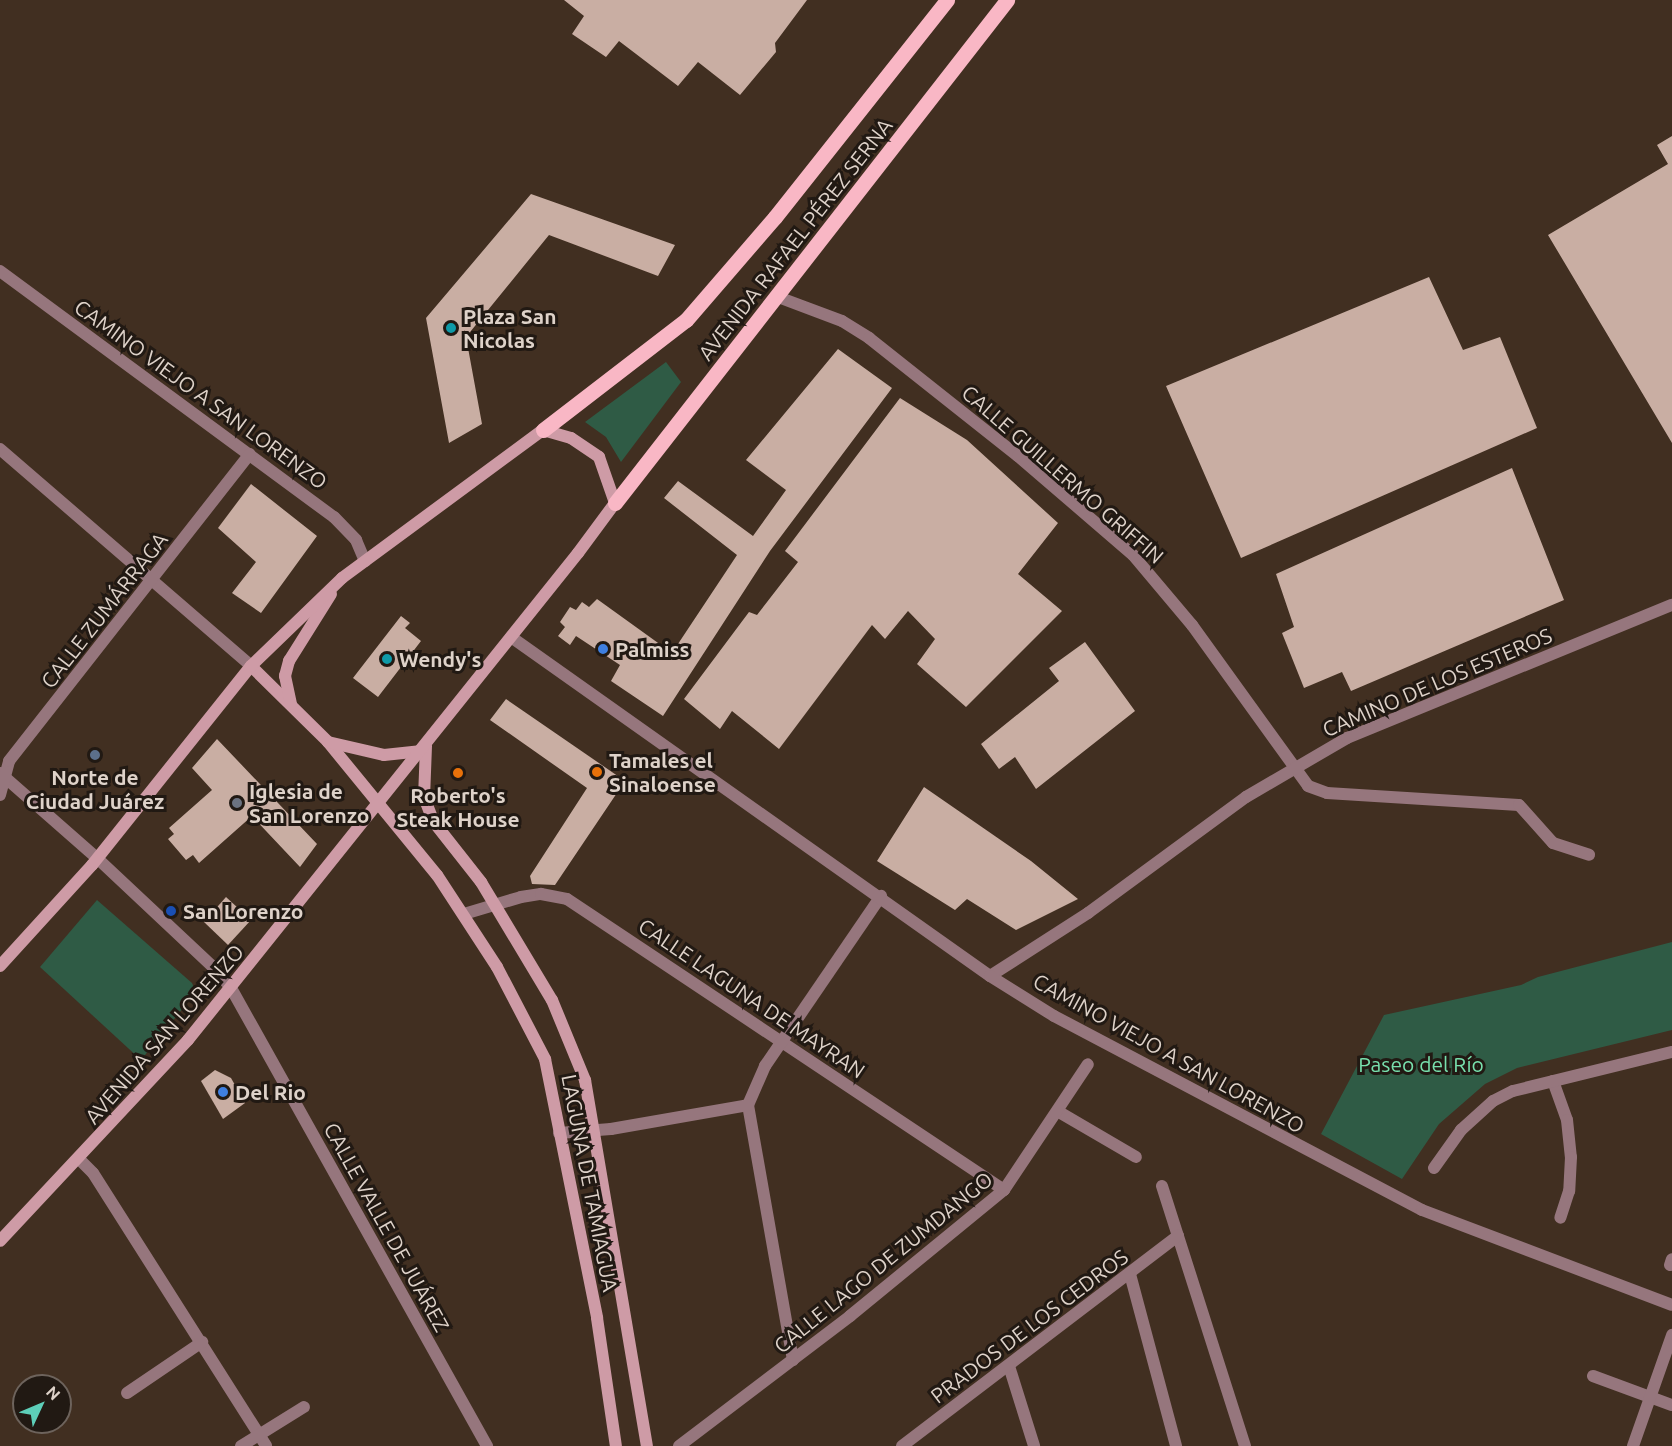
<!DOCTYPE html>
<meta charset="utf-8">
<style>
body{margin:0}
#map{position:relative;width:1672px;height:1446px;overflow:hidden;background:#412f21;font-family:Ubuntu,sans-serif}
div>[style]{position:absolute}
.green>*{inset:0;background:#2f5b45}
.building>*{inset:0;background:#c9aea3}
.minor>*{height:12px;margin:-6px;padding:0 6px;transform-origin:6px;border-radius:6px;background:#96767d}
.tertiary>*{height:12px;margin:-6px;padding:0 6px;transform-origin:6px;border-radius:6px;background:#96767d}
.secondary>*{height:12px;margin:-6px;padding:0 6px;transform-origin:6px;border-radius:6px;background:#ce9ba6}
.primary>*{height:15px;margin:-7.5px;padding:0 7.5px;transform-origin:7.5px;border-radius:7.5px;background:#f9b7c5}
.dots>*{width:16px;height:16px;translate:-50% -50%;box-sizing:border-box;border:3px solid #211913;border-radius:50%}
span{translate:-50% -50%;white-space:nowrap;text-align:center;line-height:1.15;-webkit-text-stroke:6px #211913;paint-order:stroke}
.street-label{font-size:21px;color:#ded2c9}
.poi-label{font-size:21px;color:#ded2c9;font-weight:700}
.left{translate:0 -50%;text-align:left}
.park-label{font-size:21px;color:#78e0ad}
.north{position:absolute;left:12px;top:1374px;width:60px;height:60px;box-sizing:border-box;background:#211913;border:2px solid #6d635c;border-radius:50%;rotate:46deg;font-size:16px;font-weight:700;line-height:24px;text-align:center;color:#ded2c9}
.north::after{content:'';display:block;margin:auto;width:21px;height:27px;background:#5dceb8;clip-path:polygon(50% 0,100% 100%,50% 72%,0 100%)}
</style>
<div id="map">
<div class="green">
<i style="clip-path:polygon(666px 362px,681px 382px,621px 462px,606px 437px,585px 422px)"></i>
<i style="clip-path:polygon(97px 900px,192px 983px,196px 992px,141px 1060px,40px 967px)"></i>
<i style="clip-path:polygon(1672px 942px,1672px 1030px,1517px 1068px,1485px 1084px,1439px 1124px,1402px 1179px,1321px 1134px,1384px 1015px,1521px 985px,1538px 977px)"></i>
</div>
<div class="building">
<i style="clip-path:polygon(564px 0,807px 0,775px 43px,776px 52px,740px 95px,698px 62px,678px 86px,619px 41px,606px 57px,572px 34px,584px 16px)"></i>
<i style="clip-path:polygon(1672px 136px,1672px 443px,1548px 235px,1668px 164px,1657px 145px)"></i>
<i style="clip-path:polygon(531px 194px,675px 245px,658px 276px,549px 235px,466px 337px,482px 424px,449px 443px,426px 318px)"></i>
<i style="clip-path:polygon(1429px 277px,1463px 350px,1500px 337px,1537px 428px,1241px 558px,1166px 386px)"></i>
<i style="clip-path:polygon(838px 349px,892px 388px,770px 551px,663px 716px,611px 681px,620px 665px,576px 636px,570px 645px,558px 636px,565px 627px,560px 622px,570px 607px,576px 610px,582px 602px,589px 607px,597px 599px,672px 653px,737px 555px,664px 498px,678px 481px,753px 536px,786px 490px,746px 460px)"></i>
<i style="clip-path:polygon(900px 398px,967px 440px,1058px 523px,1018px 574px,1062px 611px,966px 707px,917px 664px,935px 639px,908px 611px,885px 639px,872px 625px,779px 749px,732px 711px,720px 729px,684px 699px,749px 612px,757px 615px,798px 562px,785px 551px)"></i>
<i style="clip-path:polygon(1512px 468px,1564px 600px,1351px 691px,1342px 672px,1304px 688px,1282px 633px,1294px 627px,1276px 574px)"></i>
<i style="clip-path:polygon(251px 484px,317px 536px,261px 613px,232px 593px,256px 562px,218px 528px)"></i>
<i style="clip-path:polygon(401px 616px,410px 623px,405px 628px,421px 641px,378px 697px,353px 678px)"></i>
<i style="clip-path:polygon(1085px 642px,1135px 711px,1036px 789px,1015px 757px,999px 769px,981px 744px,1059px 681px,1049px 668px)"></i>
<i style="clip-path:polygon(506px 699px,625px 781px,555px 885px,532px 884px,530px 876px,587px 788px,490px 720px)"></i>
<i style="clip-path:polygon(217px 739px,317px 844px,300px 867px,252px 816px,199px 863px,193px 855px,186px 860px,168px 839px,174px 834px,169px 828px,212px 790px,192px 768px)"></i>
<i style="clip-path:polygon(924px 787px,1031px 861px,1078px 899px,1016px 930px,967px 899px,955px 910px,877px 861px)"></i>
<i style="clip-path:polygon(226px 897px,251px 920px,228px 945px,204px 922px)"></i>
<i style="clip-path:polygon(215px 1070px,231px 1078px,245px 1103px,223px 1119px,201px 1081px)"></i>
</div>
<div class="minor">
<i style="left:0;top:271px;width:415px;rotate:36.4deg"></i>
<i style="left:334px;top:517px;width:32px;rotate:46deg"></i>
<i style="left:356px;top:540px;width:23px;rotate:67deg"></i>
<i style="left:778px;top:297px;width:68px;rotate:20.6deg"></i>
<i style="left:842px;top:321px;width:32px;rotate:32deg"></i>
<i style="left:869px;top:338px;width:190px;rotate:38.4deg"></i>
<i style="left:1018px;top:456px;width:152px;rotate:40.7deg"></i>
<i style="left:1133px;top:555px;width:92px;rotate:49.9deg"></i>
<i style="left:1192px;top:625px;width:198px;rotate:54.2deg"></i>
<i style="left:1308px;top:786px;width:20px;rotate:20deg"></i>
<i style="left:1327px;top:793px;width:192px;rotate:3.6deg"></i>
<i style="left:1519px;top:805px;width:51px;rotate:48.2deg"></i>
<i style="left:1553px;top:843px;width:38px;rotate:18deg"></i>
<i style="left:0;top:449px;width:332px;rotate:40.8deg"></i>
<i style="left:0;top:773px;width:130px;rotate:41.3deg"></i>
<i style="left:98px;top:859px;width:158px;rotate:43.2deg"></i>
<i style="left:213px;top:967px;width:28px;rotate:49deg"></i>
<i style="left:231px;top:988px;width:525px;rotate:60.8deg"></i>
<i style="left:0;top:795px;width:35px;rotate:-75deg"></i>
<i style="left:9px;top:761px;width:390px;rotate:-51.9deg"></i>
<i style="left:464px;top:914px;width:59px;rotate:-16.6deg"></i>
<i style="left:521px;top:897px;width:20px;rotate:-9deg"></i>
<i style="left:541px;top:894px;width:26px;rotate:11deg"></i>
<i style="left:567px;top:899px;width:525px;rotate:33.66deg"></i>
<i style="left:990px;top:976px;width:117px;rotate:-32.7deg"></i>
<i style="left:1088px;top:913px;width:196px;rotate:-36.3deg"></i>
<i style="left:1246px;top:797px;width:117px;rotate:-30.3deg"></i>
<i style="left:1347px;top:738px;width:351px;rotate:-22.3deg"></i>
<i style="left:1553px;top:1081px;width:41px;rotate:70.3deg"></i>
<i style="left:1567px;top:1120px;width:37px;rotate:84deg"></i>
<i style="left:1571px;top:1157px;width:34px;rotate:93deg"></i>
<i style="left:1569px;top:1191px;width:28px;rotate:108deg"></i>
<i style="left:748px;top:1105px;width:259px;rotate:80deg"></i>
<i style="left:748px;top:1105px;width:43px;rotate:-66.4deg"></i>
<i style="left:765px;top:1066px;width:206px;rotate:-55.7deg"></i>
<i style="left:1059px;top:1112px;width:89px;rotate:30.3deg"></i>
<i style="left:559px;top:1133px;width:52px;rotate:-4.4deg"></i>
<i style="left:611px;top:1129px;width:139px;rotate:-9.9deg"></i>
<i style="left:80px;top:1160px;width:18px;rotate:45deg"></i>
<i style="left:93px;top:1173px;width:323px;rotate:57.6deg"></i>
<i style="left:1434px;top:1168px;width:47px;rotate:-54.6deg"></i>
<i style="left:1461px;top:1130px;width:43px;rotate:-42.2deg"></i>
<i style="left:1493px;top:1101px;width:22px;rotate:-27deg"></i>
<i style="left:1513px;top:1091px;width:164px;rotate:-13.8deg"></i>
<i style="left:1162px;top:1186px;width:273px;rotate:72.3deg"></i>
<i style="left:1670px;top:1265px;width:6px;rotate:-72deg"></i>
<i style="left:1130px;top:1274px;width:178px;rotate:75deg"></i>
<i style="left:1009px;top:1366px;width:84px;rotate:72.6deg"></i>
<i style="left:1593px;top:1376px;width:84px;rotate:20.2deg"></i>
<i style="left:127px;top:1393px;width:91px;rotate:-34.2deg"></i>
<i style="left:241px;top:1446px;width:74px;rotate:-31.8deg"></i>
<i style="left:679px;top:1446px;width:215px;rotate:-37.2deg"></i>
<i style="left:850px;top:1316px;width:199px;rotate:-39.3deg"></i>
<i style="left:1004px;top:1190px;width:151px;rotate:-56.3deg"></i>
<i style="left:902px;top:1446px;width:347px;rotate:-37.3deg"></i>
<i style="left:1633px;top:1446px;width:118px;rotate:-70.6deg"></i>
</div>
<div class="tertiary">
<i style="left:511px;top:637px;width:587px;rotate:35.29deg"></i>
<i style="left:990px;top:976px;width:75px;rotate:32deg"></i>
<i style="left:1054px;top:1016px;width:416px;rotate:27.8deg"></i>
<i style="left:1422px;top:1210px;width:267px;rotate:20.8deg"></i>
</div>
<div class="secondary">
<i style="left:251px;top:666px;width:108px;rotate:44.6deg"></i>
<i style="left:328px;top:742px;width:172px;rotate:50.7deg"></i>
<i style="left:437px;top:875px;width:110px;rotate:56.9deg"></i>
<i style="left:497px;top:967px;width:104px;rotate:62.4deg"></i>
<i style="left:545px;top:1059px;width:264px;rotate:78.6deg"></i>
<i style="left:597px;top:1318px;width:129px;rotate:81.6deg"></i>
<i style="left:291px;top:704px;width:29px;rotate:-102deg"></i>
<i style="left:285px;top:676px;width:16px;rotate:-75deg"></i>
<i style="left:289px;top:661px;width:79px;rotate:-57.9deg"></i>
<i style="left:328px;top:742px;width:57px;rotate:13.1deg"></i>
<i style="left:384px;top:755px;width:38px;rotate:-6deg"></i>
<i style="left:426px;top:746px;width:51px;rotate:92.2deg"></i>
<i style="left:424px;top:797px;width:26px;rotate:69deg"></i>
<i style="left:433px;top:821px;width:78px;rotate:51.8deg"></i>
<i style="left:481px;top:882px;width:138px;rotate:59deg"></i>
<i style="left:552px;top:1000px;width:87px;rotate:67.6deg"></i>
<i style="left:585px;top:1080px;width:371px;rotate:80.4deg"></i>
<i style="left:0;top:966px;width:137px;rotate:-47.7deg"></i>
<i style="left:92px;top:865px;width:255px;rotate:-51.4deg"></i>
<i style="left:251px;top:666px;width:127px;rotate:-44deg"></i>
<i style="left:342px;top:578px;width:250px;rotate:-36.4deg"></i>
<i style="left:543px;top:430px;width:29px;rotate:16deg"></i>
<i style="left:571px;top:438px;width:34px;rotate:34deg"></i>
<i style="left:599px;top:457px;width:49px;rotate:70.8deg"></i>
<i style="left:615px;top:503px;width:62px;rotate:126.5deg"></i>
<i style="left:578px;top:553px;width:624px;rotate:128.69deg"></i>
<i style="left:188px;top:1040px;width:275px;rotate:133.1deg"></i>
</div>
<div class="primary">
<i style="left:543px;top:430px;width:180px;rotate:-37.6deg"></i>
<i style="left:686px;top:320px;width:136px;rotate:-49.2deg"></i>
<i style="left:775px;top:217px;width:277px;rotate:-51.6deg"></i>
<i style="left:615px;top:503px;width:638px;rotate:-52.07deg"></i>
</div>
<div class="dots">
<i style="left:451px;top:328px;background:#0f9aa8"></i>
<i style="left:603px;top:649px;background:#3f7fe0"></i>
<i style="left:387px;top:659px;background:#0f9aa8"></i>
<i style="left:95px;top:755px;background:#5c6f8a"></i>
<i style="left:597px;top:772px;background:#e8710a"></i>
<i style="left:458px;top:773px;background:#e8710a"></i>
<i style="left:237px;top:803px;background:#6b7280"></i>
<i style="left:171px;top:911px;background:#1a4fb4"></i>
<i style="left:223px;top:1092px;background:#3f7fe0"></i>
</div>
<div class="street-label">
<span style="left:795px;top:239px;rotate:-52deg">AVENIDA RAFAEL PÉREZ SERNA</span>
<span style="left:201px;top:394px;rotate:36deg">CAMINO VIEJO A SAN LORENZO</span>
<span style="left:1063px;top:474px;rotate:41deg">CALLE GUILLERMO GRIFFIN</span>
<span style="left:104px;top:610px;rotate:-52deg">CALLE ZUMÁRRAGA</span>
<span style="left:1437px;top:682px;rotate:-23deg">CAMINO DE LOS ESTEROS</span>
<span style="left:752px;top:998px;rotate:34deg">CALLE LAGUNA DE MAYRAN</span>
<span style="left:164px;top:1034px;rotate:-49deg">AVENIDA SAN LORENZO</span>
<span style="left:1169px;top:1053px;rotate:29deg">CAMINO VIEJO A SAN LORENZO</span>
<span style="left:590px;top:1183px;rotate:79deg">LAGUNA DE TAMIAGUA</span>
<span style="left:387px;top:1227px;rotate:61deg">CALLE VALLE DE JUÁREZ</span>
<span style="left:883px;top:1262px;rotate:-39deg">CALLE LAGO DE ZUMDANGO</span>
<span style="left:1029px;top:1326px;rotate:-37deg">PRADOS DE LOS CEDROS</span>
</div>
<div class="poi-label">
<span class="left" style="left:463px;top:328px">Plaza San<br>Nicolas</span>
<span class="left" style="left:615px;top:649px">Palmiss</span>
<span class="left" style="left:399px;top:659px">Wendy's</span>
<span class="left" style="left:609px;top:772px">Tamales el<br>Sinaloense</span>
<span style="left:95px;top:789px">Norte de<br>Ciudad Juárez</span>
<span class="left" style="left:249px;top:803px">Iglesia de<br>San Lorenzo</span>
<span style="left:458px;top:807px">Roberto's<br>Steak House</span>
<span class="left" style="left:183px;top:911px">San Lorenzo</span>
<span class="left" style="left:235px;top:1092px">Del Rio</span>
</div>
<div class="park-label">
<span style="left:1421px;top:1064px">Paseo del Río</span>
</div>
<div class="north">N</div>
</div>
